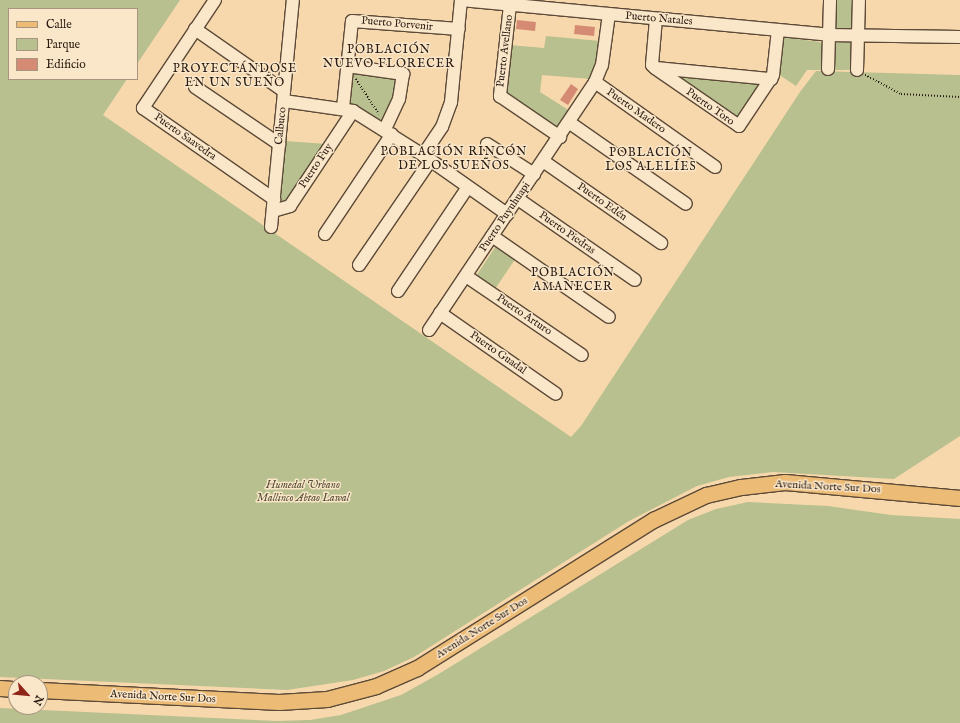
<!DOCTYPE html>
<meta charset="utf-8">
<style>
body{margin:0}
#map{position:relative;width:960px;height:723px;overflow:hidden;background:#f7d8ac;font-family:"IM FELL English",serif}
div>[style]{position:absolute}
.green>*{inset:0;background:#b7c08e}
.building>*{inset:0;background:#d58b73}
.path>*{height:1.5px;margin-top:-0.75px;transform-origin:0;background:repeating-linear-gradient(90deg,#291b11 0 1px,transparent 0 3px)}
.roads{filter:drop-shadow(1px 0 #5c4a38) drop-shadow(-1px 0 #5c4a38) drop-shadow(0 1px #5c4a38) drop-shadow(0 -1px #5c4a38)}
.minor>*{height:12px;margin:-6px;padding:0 6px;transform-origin:6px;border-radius:6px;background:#fae6c9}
.major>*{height:15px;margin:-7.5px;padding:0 7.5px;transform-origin:7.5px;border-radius:7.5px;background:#ecbc76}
span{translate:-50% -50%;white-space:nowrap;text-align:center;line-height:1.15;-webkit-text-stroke:3px #fae6c9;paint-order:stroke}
.street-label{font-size:11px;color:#291b11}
.park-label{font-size:11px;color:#544d36;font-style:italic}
.neighbourhood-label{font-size:12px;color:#291b11;letter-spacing:1px}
.legend{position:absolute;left:8px;top:8px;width:130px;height:72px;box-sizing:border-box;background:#fae6c9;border:1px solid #a6957f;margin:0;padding:5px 7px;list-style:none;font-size:12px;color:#291b11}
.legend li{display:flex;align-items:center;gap:8px;height:20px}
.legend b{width:20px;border:1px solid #a6957f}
.north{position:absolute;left:8px;top:675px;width:40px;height:40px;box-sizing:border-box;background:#fae6c9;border:1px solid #a6957f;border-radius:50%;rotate:117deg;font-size:11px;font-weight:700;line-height:16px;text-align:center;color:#291b11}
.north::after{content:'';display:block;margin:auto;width:14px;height:18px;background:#8f2418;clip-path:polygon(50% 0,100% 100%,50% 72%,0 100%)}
</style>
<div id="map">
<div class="green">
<i style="clip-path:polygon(0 0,180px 0,137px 64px,137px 9px,9px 9px,9px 79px,127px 79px,103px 115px,571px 437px,581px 426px,800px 92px,816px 71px,960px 75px,960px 436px,894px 479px,773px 472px,729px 477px,697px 486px,629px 521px,414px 657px,384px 671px,353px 680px,287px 690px,0 677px)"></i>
<i style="clip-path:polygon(835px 0,853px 0,853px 29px,834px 28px)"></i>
<i style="clip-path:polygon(546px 36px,600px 41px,597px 68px,591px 79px,542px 75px,540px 92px,570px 111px,558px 129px,504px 94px,509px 45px,544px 48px)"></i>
<i style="clip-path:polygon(782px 37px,820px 42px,824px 48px,823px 70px,807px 70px,796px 86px,778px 74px)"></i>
<i style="clip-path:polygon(834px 38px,852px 39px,851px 70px,832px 70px)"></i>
<i style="clip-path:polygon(349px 72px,397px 75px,401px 82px,382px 122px,349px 104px)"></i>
<i style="clip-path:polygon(672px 74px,763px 83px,738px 121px)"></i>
<i style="clip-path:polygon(285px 141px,327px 144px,285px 206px,279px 203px)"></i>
<i style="clip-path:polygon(496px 246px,516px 258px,495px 289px,476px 276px)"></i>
<i style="clip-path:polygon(748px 502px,828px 506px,891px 515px,960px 519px,960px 723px,0 723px,0 708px,277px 721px,310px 720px,341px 715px,401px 695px,437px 675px,688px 520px,716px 509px)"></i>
</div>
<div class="building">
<i style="clip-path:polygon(517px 20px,536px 22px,535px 31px,516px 29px)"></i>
<i style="clip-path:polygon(575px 25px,595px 27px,594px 36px,574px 34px)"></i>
<i style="clip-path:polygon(571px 84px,578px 89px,568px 105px,560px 100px)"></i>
</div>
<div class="path">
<i style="left:865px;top:75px;width:41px;rotate:27.8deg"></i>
<i style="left:901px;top:94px;width:59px;rotate:2.9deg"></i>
<i style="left:356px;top:79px;width:42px;rotate:56.7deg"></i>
</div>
<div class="roads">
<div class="minor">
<i style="left:215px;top:0;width:130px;rotate:123.7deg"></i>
<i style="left:143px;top:108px;width:160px;rotate:34.8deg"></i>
<i style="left:510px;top:5px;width:92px;rotate:96.3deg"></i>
<i style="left:500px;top:96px;width:73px;rotate:34.3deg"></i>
<i style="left:656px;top:19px;width:46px;rotate:95deg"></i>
<i style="left:652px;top:65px;width:4px;rotate:45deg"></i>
<i style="left:655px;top:68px;width:102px;rotate:34.6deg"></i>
<i style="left:739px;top:126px;width:61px;rotate:-56.3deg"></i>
<i style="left:773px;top:75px;width:45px;rotate:-83.7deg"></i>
<i style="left:195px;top:29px;width:108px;rotate:34.9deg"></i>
<i style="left:347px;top:66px;width:57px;rotate:8.1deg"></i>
<i style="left:403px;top:74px;width:25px;rotate:99deg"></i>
<i style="left:399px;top:99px;width:33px;rotate:115deg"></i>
<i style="left:656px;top:68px;width:116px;rotate:5.5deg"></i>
<i style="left:828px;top:69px;width:69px;rotate:-88.3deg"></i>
<i style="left:857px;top:70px;width:70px;rotate:-88.4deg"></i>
<i style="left:595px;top:82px;width:147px;rotate:35.3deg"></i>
<i style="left:195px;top:87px;width:102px;rotate:34.2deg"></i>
<i style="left:284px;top:101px;width:70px;rotate:8.2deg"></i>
<i style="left:353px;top:111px;width:83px;rotate:32.2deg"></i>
<i style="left:423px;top:155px;width:103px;rotate:35.1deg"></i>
<i style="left:343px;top:108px;width:87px;rotate:-84.1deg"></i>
<i style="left:352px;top:21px;width:107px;rotate:4.3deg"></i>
<i style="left:570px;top:123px;width:141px;rotate:34.9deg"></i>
<i style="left:487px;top:144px;width:56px;rotate:32.6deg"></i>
<i style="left:423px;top:155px;width:34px;rotate:-56deg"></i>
<i style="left:442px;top:127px;width:27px;rotate:-70deg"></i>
<i style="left:451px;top:102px;width:102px;rotate:-84.4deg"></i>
<i style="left:461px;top:0;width:370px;rotate:5.4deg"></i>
<i style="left:829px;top:35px;width:131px;rotate:0.9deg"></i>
<i style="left:543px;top:161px;width:144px;rotate:34.8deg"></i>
<i style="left:518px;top:199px;width:142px;rotate:34.7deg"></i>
<i style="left:273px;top:211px;width:18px;rotate:-16deg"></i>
<i style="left:290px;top:206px;width:114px;rotate:-56.4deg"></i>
<i style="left:271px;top:227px;width:228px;rotate:-84.5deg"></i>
<i style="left:325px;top:234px;width:120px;rotate:-56.2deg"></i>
<i style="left:492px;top:236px;width:142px;rotate:34.7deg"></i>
<i style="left:359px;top:265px;width:127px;rotate:-55.6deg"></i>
<i style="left:466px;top:276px;width:140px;rotate:34.3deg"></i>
<i style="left:398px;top:291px;width:125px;rotate:-56.1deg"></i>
<i style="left:440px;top:313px;width:141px;rotate:34.9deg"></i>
<i style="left:429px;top:330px;width:298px;rotate:-56.2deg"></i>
<i style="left:595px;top:82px;width:18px;rotate:-68deg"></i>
<i style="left:602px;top:65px;width:51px;rotate:-82.2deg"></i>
</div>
<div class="major">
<i style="left:0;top:688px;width:16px;rotate:4deg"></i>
<i style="left:40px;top:690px;width:239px;rotate:2.9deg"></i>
<i style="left:279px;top:702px;width:48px;rotate:-3.6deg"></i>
<i style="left:327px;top:699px;width:51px;rotate:-14.9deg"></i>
<i style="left:376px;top:686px;width:45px;rotate:-23.7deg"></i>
<i style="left:417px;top:668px;width:279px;rotate:-32.1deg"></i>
<i style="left:653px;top:520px;width:59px;rotate:-25.3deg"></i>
<i style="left:706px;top:495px;width:36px;rotate:-13deg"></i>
<i style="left:741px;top:487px;width:44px;rotate:-6.5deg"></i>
<i style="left:785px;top:482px;width:176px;rotate:5.2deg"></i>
</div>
</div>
<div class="street-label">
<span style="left:659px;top:19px;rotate:5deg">Puerto Natales</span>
<span style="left:397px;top:24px;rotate:5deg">Puerto Porvenir</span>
<span style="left:505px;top:51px;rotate:-83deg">Puerto Avellano</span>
<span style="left:710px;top:107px;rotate:35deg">Puerto Toro</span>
<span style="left:636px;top:111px;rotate:35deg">Puerto Madero</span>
<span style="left:281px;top:126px;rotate:-84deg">Calbuco</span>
<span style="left:185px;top:137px;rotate:35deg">Puerto Saavedra</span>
<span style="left:316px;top:166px;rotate:-56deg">Puerto Fuy</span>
<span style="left:602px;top:202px;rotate:35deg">Puerto Edén</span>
<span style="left:505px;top:217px;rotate:-56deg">Puerto Puyuhuapi</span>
<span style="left:567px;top:233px;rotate:35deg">Puerto Piedras</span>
<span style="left:524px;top:315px;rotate:34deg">Puerto Arturo</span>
<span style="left:498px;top:353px;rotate:35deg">Puerto Guadal</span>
<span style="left:828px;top:487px;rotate:3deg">Avenida Norte Sur Dos</span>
<span style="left:482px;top:628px;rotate:-32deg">Avenida Norte Sur Dos</span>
<span style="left:163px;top:697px;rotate:3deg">Avenida Norte Sur Dos</span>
</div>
<div class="park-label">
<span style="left:303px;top:492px">Humedal Urbano<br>Mallinco Abtao Lawal</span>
</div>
<div class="neighbourhood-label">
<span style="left:389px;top:57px">POBLACIÓN<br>NUEVO FLORECER</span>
<span style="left:235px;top:76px">PROYECTÁNDOSE<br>EN UN SUEÑO</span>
<span style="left:454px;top:159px">POBLACIÓN RINCÓN<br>DE LOS SUEÑOS</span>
<span style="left:651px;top:160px">POBLACIÓN<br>LOS ALELÍES</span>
<span style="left:573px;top:280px">POBLACIÓN<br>AMANECER</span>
</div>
<ul class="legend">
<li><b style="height:5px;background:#ecbc76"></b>Calle</li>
<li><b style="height:11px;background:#b7c08e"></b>Parque</li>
<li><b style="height:11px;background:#d58b73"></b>Edificio</li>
</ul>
<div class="north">N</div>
</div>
